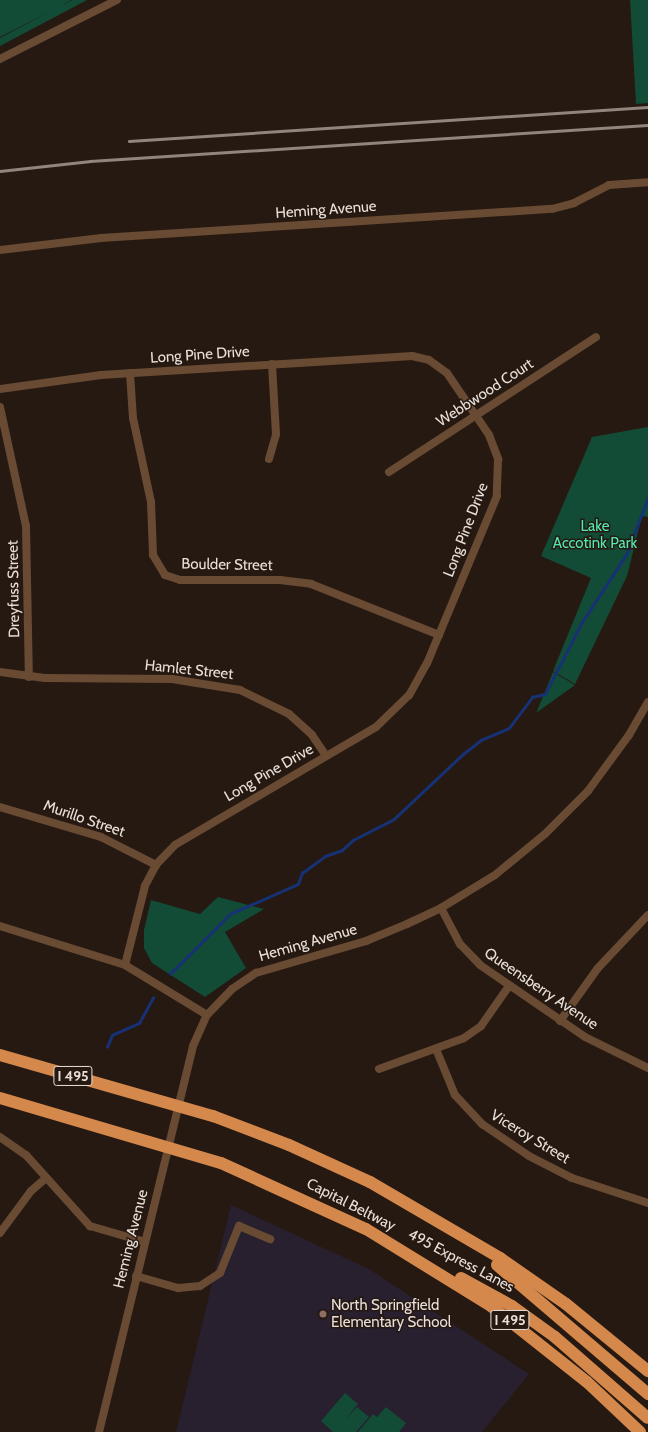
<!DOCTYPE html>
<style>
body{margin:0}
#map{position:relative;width:648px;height:1432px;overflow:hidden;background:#261911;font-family:Cabin,sans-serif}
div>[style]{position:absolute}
.education>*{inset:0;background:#281f2f}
.green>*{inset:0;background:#124b36}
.stream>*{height:2.5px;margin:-1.25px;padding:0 1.25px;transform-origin:1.25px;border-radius:1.25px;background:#173175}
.minor>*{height:8px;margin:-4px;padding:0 4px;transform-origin:4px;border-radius:4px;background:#694a33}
.highway>*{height:12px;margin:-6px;padding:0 6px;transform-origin:6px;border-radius:6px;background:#d5884b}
.rail>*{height:2.5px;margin:-1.25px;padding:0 1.25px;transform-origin:1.25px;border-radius:1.25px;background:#90867f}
.dots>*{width:11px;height:11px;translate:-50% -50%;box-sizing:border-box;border:2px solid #261911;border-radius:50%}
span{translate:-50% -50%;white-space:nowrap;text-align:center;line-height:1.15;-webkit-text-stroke:3px #261911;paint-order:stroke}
.shield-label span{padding:1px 3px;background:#261911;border:1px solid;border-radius:3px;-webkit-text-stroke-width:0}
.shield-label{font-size:14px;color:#e9e0da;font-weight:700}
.street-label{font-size:15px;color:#e9e0da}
.park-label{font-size:15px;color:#52eab1}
.poi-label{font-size:15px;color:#e9e0da}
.left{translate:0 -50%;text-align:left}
</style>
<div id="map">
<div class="education">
<i style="clip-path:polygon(231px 1205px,369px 1269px,529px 1374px,482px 1432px,176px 1432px)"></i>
</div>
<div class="green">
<i style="clip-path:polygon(0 0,71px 0,59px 7px,72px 0,87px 0,0 46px,0 38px,53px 10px,0 37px)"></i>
<i style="clip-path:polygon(630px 0,648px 0,648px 103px,636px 104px)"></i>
<i style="clip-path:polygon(648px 427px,648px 517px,642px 516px,627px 576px,575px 684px,553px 671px,591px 578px,541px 556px,592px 437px)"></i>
<i style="clip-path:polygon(553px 672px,575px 685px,536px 713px,542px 699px)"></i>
<i style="clip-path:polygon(218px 897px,264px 909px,225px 932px,246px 968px,205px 997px,152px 963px,144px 948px,144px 930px,151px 900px,200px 914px)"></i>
<i style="clip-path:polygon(345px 1393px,358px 1404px,345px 1420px,357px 1407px,369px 1417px,356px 1432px,333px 1432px,321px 1421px)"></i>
<i style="clip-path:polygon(386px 1407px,406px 1423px,399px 1432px,358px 1432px,373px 1414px,377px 1417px)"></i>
</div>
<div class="stream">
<i style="left:170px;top:974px;width:85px;rotate:-45deg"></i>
<i style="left:230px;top:914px;width:74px;rotate:-23.8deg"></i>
<i style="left:298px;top:884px;width:12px;rotate:-70deg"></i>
<i style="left:302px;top:873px;width:29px;rotate:-36deg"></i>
<i style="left:325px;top:856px;width:18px;rotate:-19deg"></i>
<i style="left:342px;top:850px;width:15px;rotate:-42deg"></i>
<i style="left:353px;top:840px;width:46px;rotate:-27.1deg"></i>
<i style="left:394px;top:819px;width:95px;rotate:-43.3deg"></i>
<i style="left:463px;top:754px;width:23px;rotate:-38deg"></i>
<i style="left:481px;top:740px;width:30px;rotate:-23deg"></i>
<i style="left:509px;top:728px;width:39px;rotate:-53deg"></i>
<i style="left:532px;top:697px;width:13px;rotate:-13deg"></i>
<i style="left:545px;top:694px;width:81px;rotate:-62.8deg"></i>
<i style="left:582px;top:622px;width:80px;rotate:-56.7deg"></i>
<i style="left:626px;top:555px;width:61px;rotate:-68.9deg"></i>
<i style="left:107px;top:1047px;width:13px;rotate:-67deg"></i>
<i style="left:112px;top:1035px;width:30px;rotate:-24deg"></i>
<i style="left:139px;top:1023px;width:29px;rotate:-61deg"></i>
</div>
<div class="minor">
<i style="left:0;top:59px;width:131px;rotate:-26.8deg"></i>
<i style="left:0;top:250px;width:102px;rotate:-6.8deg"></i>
<i style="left:101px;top:238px;width:452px;rotate:-3.7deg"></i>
<i style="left:552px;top:209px;width:23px;rotate:-15deg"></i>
<i style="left:574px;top:203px;width:39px;rotate:-27deg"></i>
<i style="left:609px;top:185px;width:39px;rotate:-4deg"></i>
<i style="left:130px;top:373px;width:45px;rotate:86.2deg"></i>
<i style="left:133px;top:418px;width:86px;rotate:77.9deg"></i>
<i style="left:151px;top:502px;width:53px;rotate:87.8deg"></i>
<i style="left:153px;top:555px;width:23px;rotate:59deg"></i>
<i style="left:165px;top:575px;width:16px;rotate:18deg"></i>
<i style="left:180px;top:580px;width:100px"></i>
<i style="left:280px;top:580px;width:31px;rotate:7deg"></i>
<i style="left:311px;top:584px;width:138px;rotate:21.7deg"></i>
<i style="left:0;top:389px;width:102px;rotate:-7.9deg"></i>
<i style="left:101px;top:375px;width:312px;rotate:-3.5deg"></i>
<i style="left:412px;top:356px;width:17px;rotate:13deg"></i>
<i style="left:429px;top:360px;width:22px;rotate:36deg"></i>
<i style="left:447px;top:373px;width:75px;rotate:55.9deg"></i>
<i style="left:489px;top:435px;width:26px;rotate:69deg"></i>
<i style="left:498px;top:459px;width:37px;rotate:92deg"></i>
<i style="left:497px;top:496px;width:181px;rotate:112.7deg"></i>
<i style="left:427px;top:663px;width:37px;rotate:119deg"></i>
<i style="left:409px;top:695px;width:46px;rotate:135.9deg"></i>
<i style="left:376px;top:727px;width:233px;rotate:149.6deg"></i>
<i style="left:175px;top:845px;width:28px;rotate:134deg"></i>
<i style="left:156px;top:865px;width:24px;rotate:118deg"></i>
<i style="left:145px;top:886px;width:81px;rotate:104.2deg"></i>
<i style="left:0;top:407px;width:122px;rotate:77.7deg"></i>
<i style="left:26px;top:526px;width:151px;rotate:88.9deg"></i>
<i style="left:269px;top:459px;width:26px;rotate:-74deg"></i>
<i style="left:276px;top:434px;width:70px;rotate:-93.3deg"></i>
<i style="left:389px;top:472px;width:247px;rotate:-33.1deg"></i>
<i style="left:0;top:672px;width:45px;rotate:7.6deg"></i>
<i style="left:45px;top:678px;width:127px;rotate:0.5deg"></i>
<i style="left:172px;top:679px;width:69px;rotate:9.2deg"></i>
<i style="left:240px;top:690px;width:55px;rotate:26.1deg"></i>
<i style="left:289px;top:714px;width:31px;rotate:42deg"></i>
<i style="left:312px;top:735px;width:25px;rotate:56deg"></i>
<i style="left:0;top:807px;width:105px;rotate:16.5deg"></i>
<i style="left:101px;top:837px;width:62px;rotate:27deg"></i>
<i style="left:441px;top:908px;width:41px;rotate:62.2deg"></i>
<i style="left:460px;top:944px;width:29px;rotate:46deg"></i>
<i style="left:480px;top:965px;width:127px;rotate:34.4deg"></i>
<i style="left:585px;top:1037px;width:70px;rotate:26.2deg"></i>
<i style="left:0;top:926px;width:131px;rotate:17.3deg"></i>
<i style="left:125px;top:965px;width:96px;rotate:31.4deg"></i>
<i style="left:560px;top:1021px;width:65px;rotate:-54.4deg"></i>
<i style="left:598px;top:968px;width:73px;rotate:-46.7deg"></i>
<i style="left:436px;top:1049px;width:50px;rotate:67.6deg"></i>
<i style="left:455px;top:1095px;width:40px;rotate:47deg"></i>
<i style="left:482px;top:1124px;width:57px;rotate:34.2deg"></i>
<i style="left:529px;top:1156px;width:48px;rotate:27.1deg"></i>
<i style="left:572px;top:1178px;width:80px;rotate:18.2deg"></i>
<i style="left:379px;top:1069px;width:90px;rotate:-20deg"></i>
<i style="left:464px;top:1038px;width:21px;rotate:-35deg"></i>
<i style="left:481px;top:1026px;width:49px;rotate:-55deg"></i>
<i style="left:0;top:1137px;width:32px;rotate:35deg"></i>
<i style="left:26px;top:1155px;width:96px;rotate:48deg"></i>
<i style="left:90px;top:1226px;width:57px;rotate:16.2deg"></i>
<i style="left:0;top:1233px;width:52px;rotate:-53.6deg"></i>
<i style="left:31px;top:1191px;width:20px;rotate:-41deg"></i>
<i style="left:136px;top:1276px;width:44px;rotate:15.9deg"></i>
<i style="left:178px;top:1288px;width:22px;rotate:-5deg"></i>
<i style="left:200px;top:1286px;width:24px;rotate:-33deg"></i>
<i style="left:220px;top:1273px;width:51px;rotate:-68deg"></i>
<i style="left:239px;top:1226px;width:34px;rotate:23deg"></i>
<i style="left:99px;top:1432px;width:397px;rotate:-76.3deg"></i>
<i style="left:193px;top:1046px;width:34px;rotate:-66deg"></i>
<i style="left:207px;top:1015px;width:36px;rotate:-46deg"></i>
<i style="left:232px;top:989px;width:29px;rotate:-34deg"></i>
<i style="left:256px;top:973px;width:115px;rotate:-16.2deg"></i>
<i style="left:366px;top:941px;width:44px;rotate:-22.5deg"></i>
<i style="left:407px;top:924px;width:38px;rotate:-25deg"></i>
<i style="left:441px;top:908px;width:63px;rotate:-31.4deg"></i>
<i style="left:495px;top:875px;width:65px;rotate:-39.4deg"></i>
<i style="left:545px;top:834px;width:61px;rotate:-45deg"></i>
<i style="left:588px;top:791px;width:69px;rotate:-53.8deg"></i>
<i style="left:629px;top:735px;width:38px;rotate:-60deg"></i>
</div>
<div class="highway">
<i style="left:0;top:1055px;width:222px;rotate:16deg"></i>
<i style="left:213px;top:1116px;width:81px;rotate:20.9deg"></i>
<i style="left:289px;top:1145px;width:89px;rotate:24.6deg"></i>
<i style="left:370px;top:1182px;width:151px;rotate:30.3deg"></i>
<i style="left:500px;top:1258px;width:80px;rotate:34.9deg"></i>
<i style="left:566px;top:1304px;width:106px;rotate:39.3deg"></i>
<i style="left:0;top:1098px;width:230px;rotate:16.4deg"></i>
<i style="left:221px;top:1163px;width:159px;rotate:24.5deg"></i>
<i style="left:366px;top:1229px;width:147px;rotate:31.6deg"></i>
<i style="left:491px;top:1306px;width:122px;rotate:38.4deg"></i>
<i style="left:587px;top:1382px;width:73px;rotate:43.3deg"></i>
<i style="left:497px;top:1265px;width:199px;rotate:40.5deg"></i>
<i style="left:461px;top:1278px;width:58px;rotate:28.8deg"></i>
<i style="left:512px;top:1306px;width:53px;rotate:35.8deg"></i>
<i style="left:555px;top:1337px;width:123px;rotate:41.1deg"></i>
</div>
<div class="rail">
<i style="left:129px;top:141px;width:520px;rotate:-3.75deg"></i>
<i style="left:0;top:171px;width:91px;rotate:-6.3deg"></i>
<i style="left:90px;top:161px;width:559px;rotate:-3.69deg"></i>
</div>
<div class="dots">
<i style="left:323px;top:1314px;background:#8d6e63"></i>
</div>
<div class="shield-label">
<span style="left:73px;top:1076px">I 495</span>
<span style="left:510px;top:1320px">I 495</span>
</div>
<div class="street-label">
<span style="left:326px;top:210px;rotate:-4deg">Heming Avenue</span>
<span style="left:200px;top:355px;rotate:-4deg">Long Pine Drive</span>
<span style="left:485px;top:393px;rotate:-33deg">Webbwood Court</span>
<span style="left:466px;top:530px;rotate:-69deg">Long Pine Drive</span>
<span style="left:227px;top:565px;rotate:1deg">Boulder Street</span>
<span style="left:14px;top:589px;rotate:-91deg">Dreyfuss Street</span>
<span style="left:189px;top:670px;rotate:6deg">Hamlet Street</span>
<span style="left:269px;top:773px;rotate:-30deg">Long Pine Drive</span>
<span style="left:84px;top:819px;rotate:19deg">Murillo Street</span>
<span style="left:308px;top:943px;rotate:-16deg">Heming Avenue</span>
<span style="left:541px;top:989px;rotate:34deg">Queensberry Avenue</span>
<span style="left:530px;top:1137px;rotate:31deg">Viceroy Street</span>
<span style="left:351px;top:1205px;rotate:27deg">Capital Beltway</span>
<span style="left:131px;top:1239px;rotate:-76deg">Heming Avenue</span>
<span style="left:461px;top:1261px;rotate:28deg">495 Express Lanes</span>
</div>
<div class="park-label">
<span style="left:595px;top:535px">Lake<br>Accotink Park</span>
</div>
<div class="poi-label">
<span class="left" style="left:331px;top:1314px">North Springfield<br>Elementary School</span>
</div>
</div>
